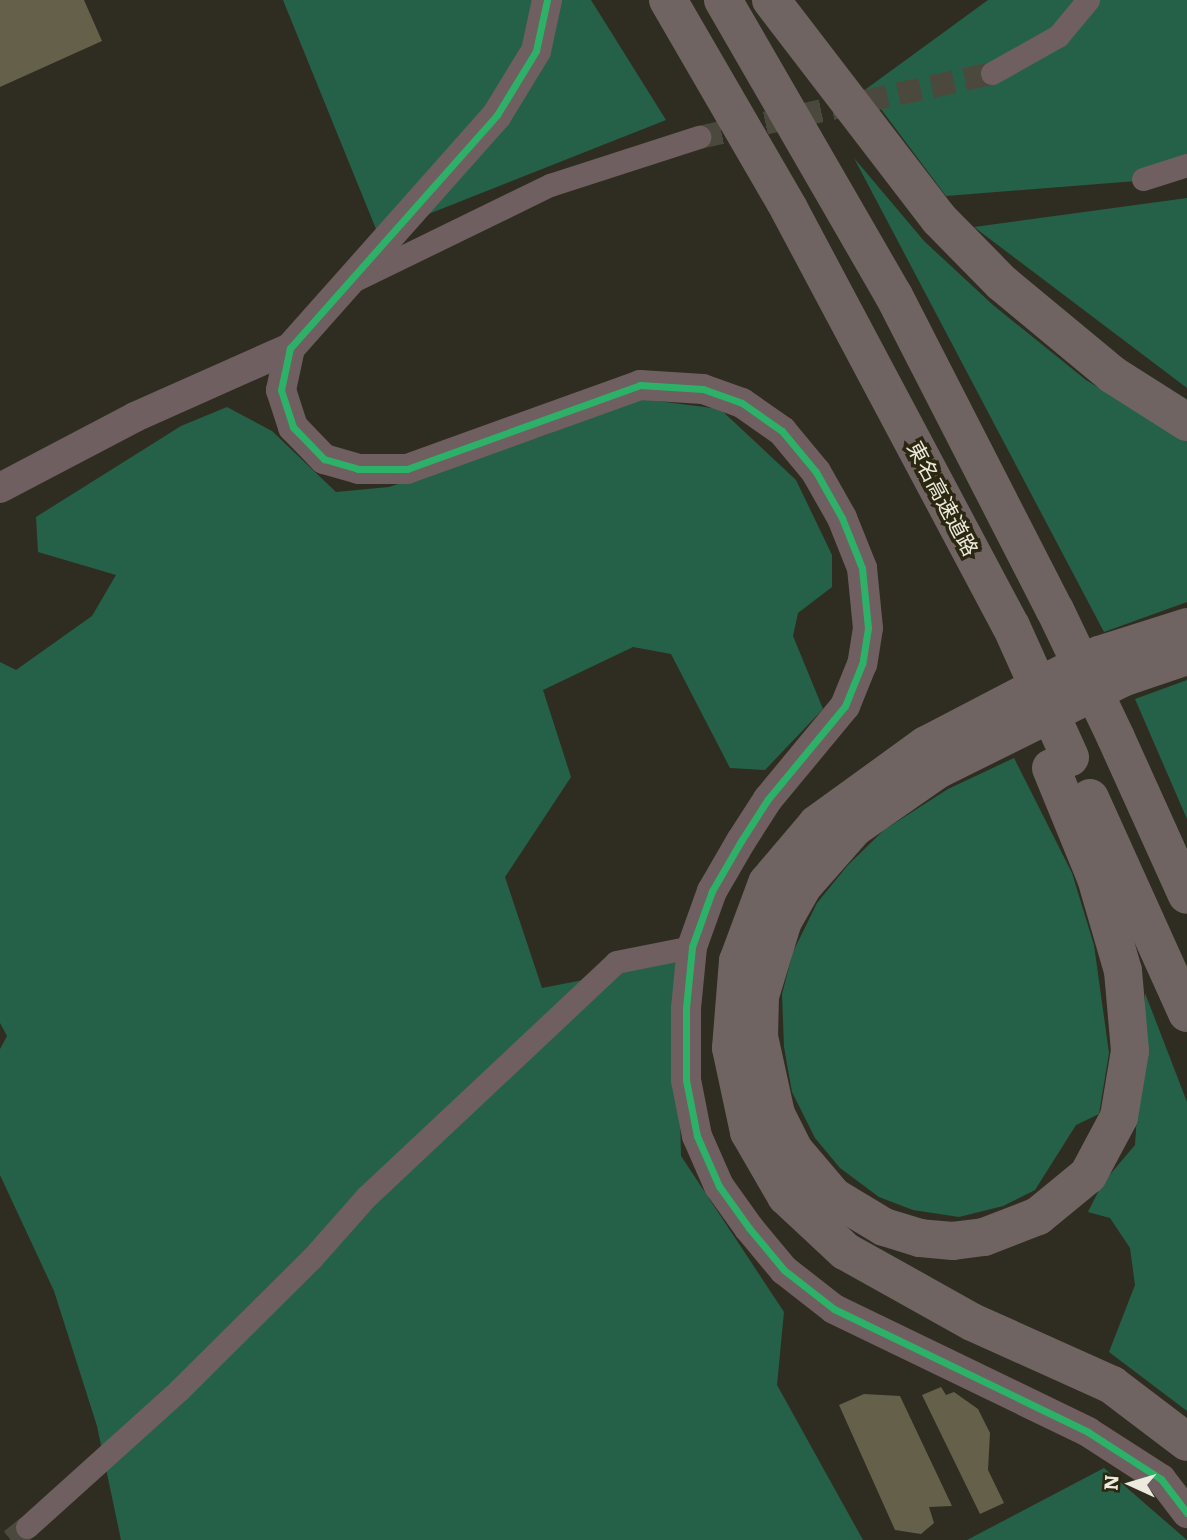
<!DOCTYPE html>
<meta charset="utf-8">
<style>
body{margin:0}
#map{position:relative;width:1187px;height:1540px;overflow:hidden;background:#2f2d21;font-family:Literata,"Noto Sans JP",serif}
div>[style]{position:absolute}
.green>*{inset:0;background:#256148}
.building>*{inset:0;background:#646049}
.minor-tunnel>*{height:23px;margin-top:-11.5px;transform-origin:0;background:repeating-linear-gradient(90deg,#4b493d 0 23px,transparent 0 34px)}
.minor>*{height:23px;margin:-11.5px;padding:0 11.5px;transform-origin:11.5px;border-radius:11.5px;background:#6f5f60}
.tertiary>*{height:30px;margin:-15px;padding:0 15px;transform-origin:15px;border-radius:15px;background:#6f5f60}
.motorway>*{height:38px;margin:-19px;padding:0 19px;transform-origin:19px;border-radius:19px;background:#706462}
.motorway-bridge>*{height:38px;margin:-19px;padding:0 19px;transform-origin:19px;border-radius:19px;background:#706462}
.cycleway>*{height:7px;margin:-3.5px;padding:0 3.5px;transform-origin:3.5px;border-radius:3.5px;background:#2db169}
span{translate:-50% -50%;white-space:nowrap;text-align:center;line-height:1.15;-webkit-text-stroke:7px #2b2711;paint-order:stroke}
.street-label{font-size:21px;color:#eceadc}
.north{position:absolute;left:1096px;top:1449px;width:70px;height:70px;-webkit-text-stroke:5px #2b2711;paint-order:stroke;rotate:274deg;font-size:19px;font-weight:700;line-height:28px;text-align:center;color:#eceadc}
.north::after{content:'';display:block;margin:auto;width:24px;height:32px;background:#eceadc;clip-path:polygon(50% 0,100% 100%,50% 72%,0 100%)}
</style>
<div id="map">
<div class="green">
<i style="clip-path:polygon(283px 0,591px 0,666px 120px,378px 234px)"></i>
<i style="clip-path:polygon(988px 0,1187px 0,1187px 177px,946px 196px,866px 89px)"></i>
<i style="clip-path:polygon(854px 158px,924px 241px,993px 305px,1086px 380px,1187px 441px,1187px 602px,1104px 632px)"></i>
<i style="clip-path:polygon(1187px 198px,1187px 388px,974px 227px)"></i>
<i style="clip-path:polygon(634px 398px,720px 409px,796px 480px,832px 555px,832px 587px,798px 613px,793px 636px,823px 709px,765px 770px,730px 768px,671px 654px,633px 647px,543px 690px,571px 777px,505px 877px,542px 988px,676px 962px,681px 1156px,784px 1312px,777px 1385px,863px 1540px,121px 1540px,97px 1426px,54px 1291px,0 1175px,0 1049px,7px 1036px,0 1023px,0 662px,16px 670px,92px 616px,116px 575px,38px 552px,36px 517px,181px 426px,227px 407px,272px 431px,336px 492px,389px 487px,546px 435px)"></i>
<i style="clip-path:polygon(1187px 680px,1187px 819px,1135px 699px)"></i>
<i style="clip-path:polygon(1014px 758px,1072px 873px,1094px 945px,1109px 1053px,1099px 1114px,1076px 1125px,1035px 1190px,1003px 1206px,959px 1217px,913px 1210px,879px 1197px,840px 1168px,815px 1138px,792px 1092px,784px 1047px,782px 994px,793px 952px,817px 903px,848px 865px,884px 830px,948px 789px)"></i>
<i style="clip-path:polygon(1145px 993px,1187px 1102px,1187px 1411px,1109px 1352px,1135px 1285px,1130px 1248px,1110px 1218px,1088px 1212px,1102px 1184px,1135px 1145px)"></i>
<i style="clip-path:polygon(1104px 1468px,1187px 1540px,967px 1540px)"></i>
</div>
<div class="building">
<i style="clip-path:polygon(0 0,84px 0,102px 41px,0 87px)"></i>
<i style="clip-path:polygon(941px 1387px,946px 1395px,954px 1392px,978px 1409px,990px 1433px,988px 1470px,1004px 1503px,980px 1514px,922px 1395px)"></i>
<i style="clip-path:polygon(864px 1394px,900px 1396px,952px 1506px,929px 1507px,934px 1523px,921px 1534px,895px 1530px,839px 1405px)"></i>
</div>
<div class="minor-tunnel">
<i style="left:699px;top:137px;width:300px;rotate:-12.3deg"></i>
<i style="left:11px;top:1540px;width:21px;rotate:-39deg"></i>
</div>
<div class="minor">
<i style="left:992px;top:73px;width:76px;rotate:-29.3deg"></i>
<i style="left:1058px;top:36px;width:47px;rotate:-50.2deg"></i>
<i style="left:1143px;top:179px;width:46px;rotate:-17.7deg"></i>
<i style="left:357px;top:279px;width:215px;rotate:-26deg"></i>
<i style="left:550px;top:185px;width:157px;rotate:-17.9deg"></i>
<i style="left:27px;top:1527px;width:205px;rotate:-42deg"></i>
<i style="left:179px;top:1390px;width:187px;rotate:-44.8deg"></i>
<i style="left:312px;top:1258px;width:81px;rotate:-48.5deg"></i>
<i style="left:366px;top:1197px;width:343px;rotate:-43.2deg"></i>
<i style="left:616px;top:962px;width:77px;rotate:-11.2deg"></i>
</div>
<div class="tertiary">
<i style="left:547px;top:0;width:52px;rotate:102.2deg"></i>
<i style="left:536px;top:51px;width:75px;rotate:121.4deg"></i>
<i style="left:497px;top:115px;width:312px;rotate:131.6deg"></i>
<i style="left:290px;top:348px;width:43px;rotate:102.1deg"></i>
<i style="left:281px;top:390px;width:39px;rotate:72deg"></i>
<i style="left:293px;top:427px;width:45px;rotate:45.9deg"></i>
<i style="left:324px;top:459px;width:35px;rotate:16deg"></i>
<i style="left:358px;top:469px;width:49px"></i>
<i style="left:407px;top:469px;width:248px;rotate:-19.8deg"></i>
<i style="left:640px;top:385px;width:63px;rotate:3.6deg"></i>
<i style="left:703px;top:389px;width:41px;rotate:19.7deg"></i>
<i style="left:742px;top:403px;width:49px;rotate:35deg"></i>
<i style="left:782px;top:431px;width:53px;rotate:50.3deg"></i>
<i style="left:816px;top:472px;width:53px;rotate:60.5deg"></i>
<i style="left:842px;top:518px;width:54px;rotate:68.2deg"></i>
<i style="left:862px;top:568px;width:60px;rotate:84.3deg"></i>
<i style="left:868px;top:628px;width:36px;rotate:99deg"></i>
<i style="left:862px;top:664px;width:45px;rotate:112deg"></i>
<i style="left:845px;top:706px;width:121px;rotate:129.6deg"></i>
<i style="left:768px;top:799px;width:50px;rotate:122.7deg"></i>
<i style="left:741px;top:841px;width:58px;rotate:120.1deg"></i>
<i style="left:712px;top:891px;width:59px;rotate:109.7deg"></i>
<i style="left:692px;top:947px;width:61px;rotate:95.6deg"></i>
<i style="left:686px;top:1008px;width:72px;rotate:90deg"></i>
<i style="left:686px;top:1080px;width:57px;rotate:78.9deg"></i>
<i style="left:697px;top:1136px;width:55px;rotate:66.3deg"></i>
<i style="left:719px;top:1186px;width:52px;rotate:54.5deg"></i>
<i style="left:749px;top:1228px;width:55px;rotate:50.2deg"></i>
<i style="left:784px;top:1270px;width:63px;rotate:38deg"></i>
<i style="left:834px;top:1309px;width:282px;rotate:25.8deg"></i>
<i style="left:1088px;top:1432px;width:87px;rotate:32.8deg"></i>
<i style="left:1161px;top:1479px;width:43px;rotate:52.6deg"></i>
<i style="left:0;top:488px;width:153px;rotate:-27.7deg"></i>
<i style="left:135px;top:417px;width:170px;rotate:-24deg"></i>
</div>
<div class="motorway">
<i style="left:668px;top:0;width:241px;rotate:59.9deg"></i>
<i style="left:789px;top:209px;width:472px;rotate:62deg"></i>
<i style="left:723px;top:0;width:342px;rotate:60deg"></i>
<i style="left:894px;top:296px;width:353px;rotate:62.9deg"></i>
<i style="left:771px;top:0;width:276px;rotate:52.5deg"></i>
<i style="left:939px;top:219px;width:90px;rotate:45.5deg"></i>
<i style="left:1002px;top:283px;width:144px;rotate:39.7deg"></i>
<i style="left:1113px;top:375px;width:88px;rotate:32.4deg"></i>
<i style="left:1187px;top:627px;width:92px;rotate:162.3deg"></i>
<i style="left:1099px;top:655px;width:195px;rotate:152.5deg"></i>
<i style="left:926px;top:745px;width:135px;rotate:144.1deg"></i>
<i style="left:817px;top:824px;width:77px;rotate:130.3deg"></i>
<i style="left:767px;top:883px;width:83px;rotate:110.4deg"></i>
<i style="left:738px;top:961px;width:87px;rotate:94.6deg"></i>
<i style="left:731px;top:1048px;width:86px;rotate:77.9deg"></i>
<i style="left:749px;top:1132px;width:74px;rotate:60deg"></i>
<i style="left:786px;top:1196px;width:81px;rotate:43deg"></i>
<i style="left:845px;top:1251px;width:145px;rotate:29.2deg"></i>
<i style="left:972px;top:1322px;width:154px;rotate:24.2deg"></i>
<i style="left:1112px;top:1385px;width:94px;rotate:37.2deg"></i>
<i style="left:1116px;top:738px;width:172px;rotate:65.7deg"></i>
<i style="left:1051px;top:768px;width:119px;rotate:67.8deg"></i>
<i style="left:1096px;top:878px;width:97px;rotate:73.8deg"></i>
<i style="left:1123px;top:971px;width:80px;rotate:85deg"></i>
<i style="left:1130px;top:1051px;width:67px;rotate:99.5deg"></i>
<i style="left:1119px;top:1117px;width:66px;rotate:118.1deg"></i>
<i style="left:1088px;top:1175px;width:65px;rotate:140.6deg"></i>
<i style="left:1038px;top:1216px;width:58px;rotate:158.7deg"></i>
<i style="left:984px;top:1237px;width:31px;rotate:173deg"></i>
<i style="left:953px;top:1241px;width:33px;rotate:-175deg"></i>
<i style="left:920px;top:1238px;width:38px;rotate:-163deg"></i>
<i style="left:884px;top:1227px;width:58px;rotate:-149deg"></i>
<i style="left:834px;top:1197px;width:62px;rotate:-130.4deg"></i>
<i style="left:794px;top:1150px;width:40px;rotate:-116.6deg"></i>
<i style="left:776px;top:1114px;width:79px;rotate:-102.4deg"></i>
<i style="left:759px;top:1037px;width:41px;rotate:-88.6deg"></i>
<i style="left:760px;top:996px;width:78px;rotate:-73deg"></i>
<i style="left:783px;top:921px;width:40px;rotate:-60.3deg"></i>
<i style="left:803px;top:886px;width:77px;rotate:-48.7deg"></i>
<i style="left:854px;top:828px;width:101px;rotate:-34.9deg"></i>
<i style="left:937px;top:770px;width:207px;rotate:-26.4deg"></i>
<i style="left:1122px;top:678px;width:69px;rotate:-18.7deg"></i>
<i style="left:1090px;top:798px;width:236px;rotate:65.7deg"></i>
</div>
<div class="motorway-bridge">
<i style="left:1055px;top:610px;width:142px;rotate:64.5deg"></i>
<i style="left:1011px;top:626px;width:144px;rotate:65.8deg"></i>
</div>
<div class="cycleway">
<i style="left:547px;top:0;width:52px;rotate:102.2deg"></i>
<i style="left:536px;top:51px;width:75px;rotate:121.4deg"></i>
<i style="left:497px;top:115px;width:312px;rotate:131.6deg"></i>
<i style="left:290px;top:348px;width:43px;rotate:102.1deg"></i>
<i style="left:281px;top:390px;width:39px;rotate:72deg"></i>
<i style="left:293px;top:427px;width:45px;rotate:45.9deg"></i>
<i style="left:324px;top:459px;width:35px;rotate:16deg"></i>
<i style="left:358px;top:469px;width:49px"></i>
<i style="left:407px;top:469px;width:248px;rotate:-19.8deg"></i>
<i style="left:640px;top:385px;width:63px;rotate:3.6deg"></i>
<i style="left:703px;top:389px;width:41px;rotate:19.7deg"></i>
<i style="left:742px;top:403px;width:49px;rotate:35deg"></i>
<i style="left:782px;top:431px;width:53px;rotate:50.3deg"></i>
<i style="left:816px;top:472px;width:53px;rotate:60.5deg"></i>
<i style="left:842px;top:518px;width:54px;rotate:68.2deg"></i>
<i style="left:862px;top:568px;width:60px;rotate:84.3deg"></i>
<i style="left:868px;top:628px;width:36px;rotate:99deg"></i>
<i style="left:862px;top:664px;width:45px;rotate:112deg"></i>
<i style="left:845px;top:706px;width:121px;rotate:129.6deg"></i>
<i style="left:768px;top:799px;width:50px;rotate:122.7deg"></i>
<i style="left:741px;top:841px;width:58px;rotate:120.1deg"></i>
<i style="left:712px;top:891px;width:59px;rotate:109.7deg"></i>
<i style="left:692px;top:947px;width:61px;rotate:95.6deg"></i>
<i style="left:686px;top:1008px;width:72px;rotate:90deg"></i>
<i style="left:686px;top:1080px;width:57px;rotate:78.9deg"></i>
<i style="left:697px;top:1136px;width:55px;rotate:66.3deg"></i>
<i style="left:719px;top:1186px;width:52px;rotate:54.5deg"></i>
<i style="left:749px;top:1228px;width:55px;rotate:50.2deg"></i>
<i style="left:784px;top:1270px;width:63px;rotate:38deg"></i>
<i style="left:834px;top:1309px;width:282px;rotate:25.8deg"></i>
<i style="left:1088px;top:1432px;width:87px;rotate:32.8deg"></i>
<i style="left:1161px;top:1479px;width:43px;rotate:52.6deg"></i>
</div>
<div class="street-label">
<span style="left:944px;top:498px;rotate:62deg">東名高速道路</span>
</div>
<div class="north">N</div>
</div>
